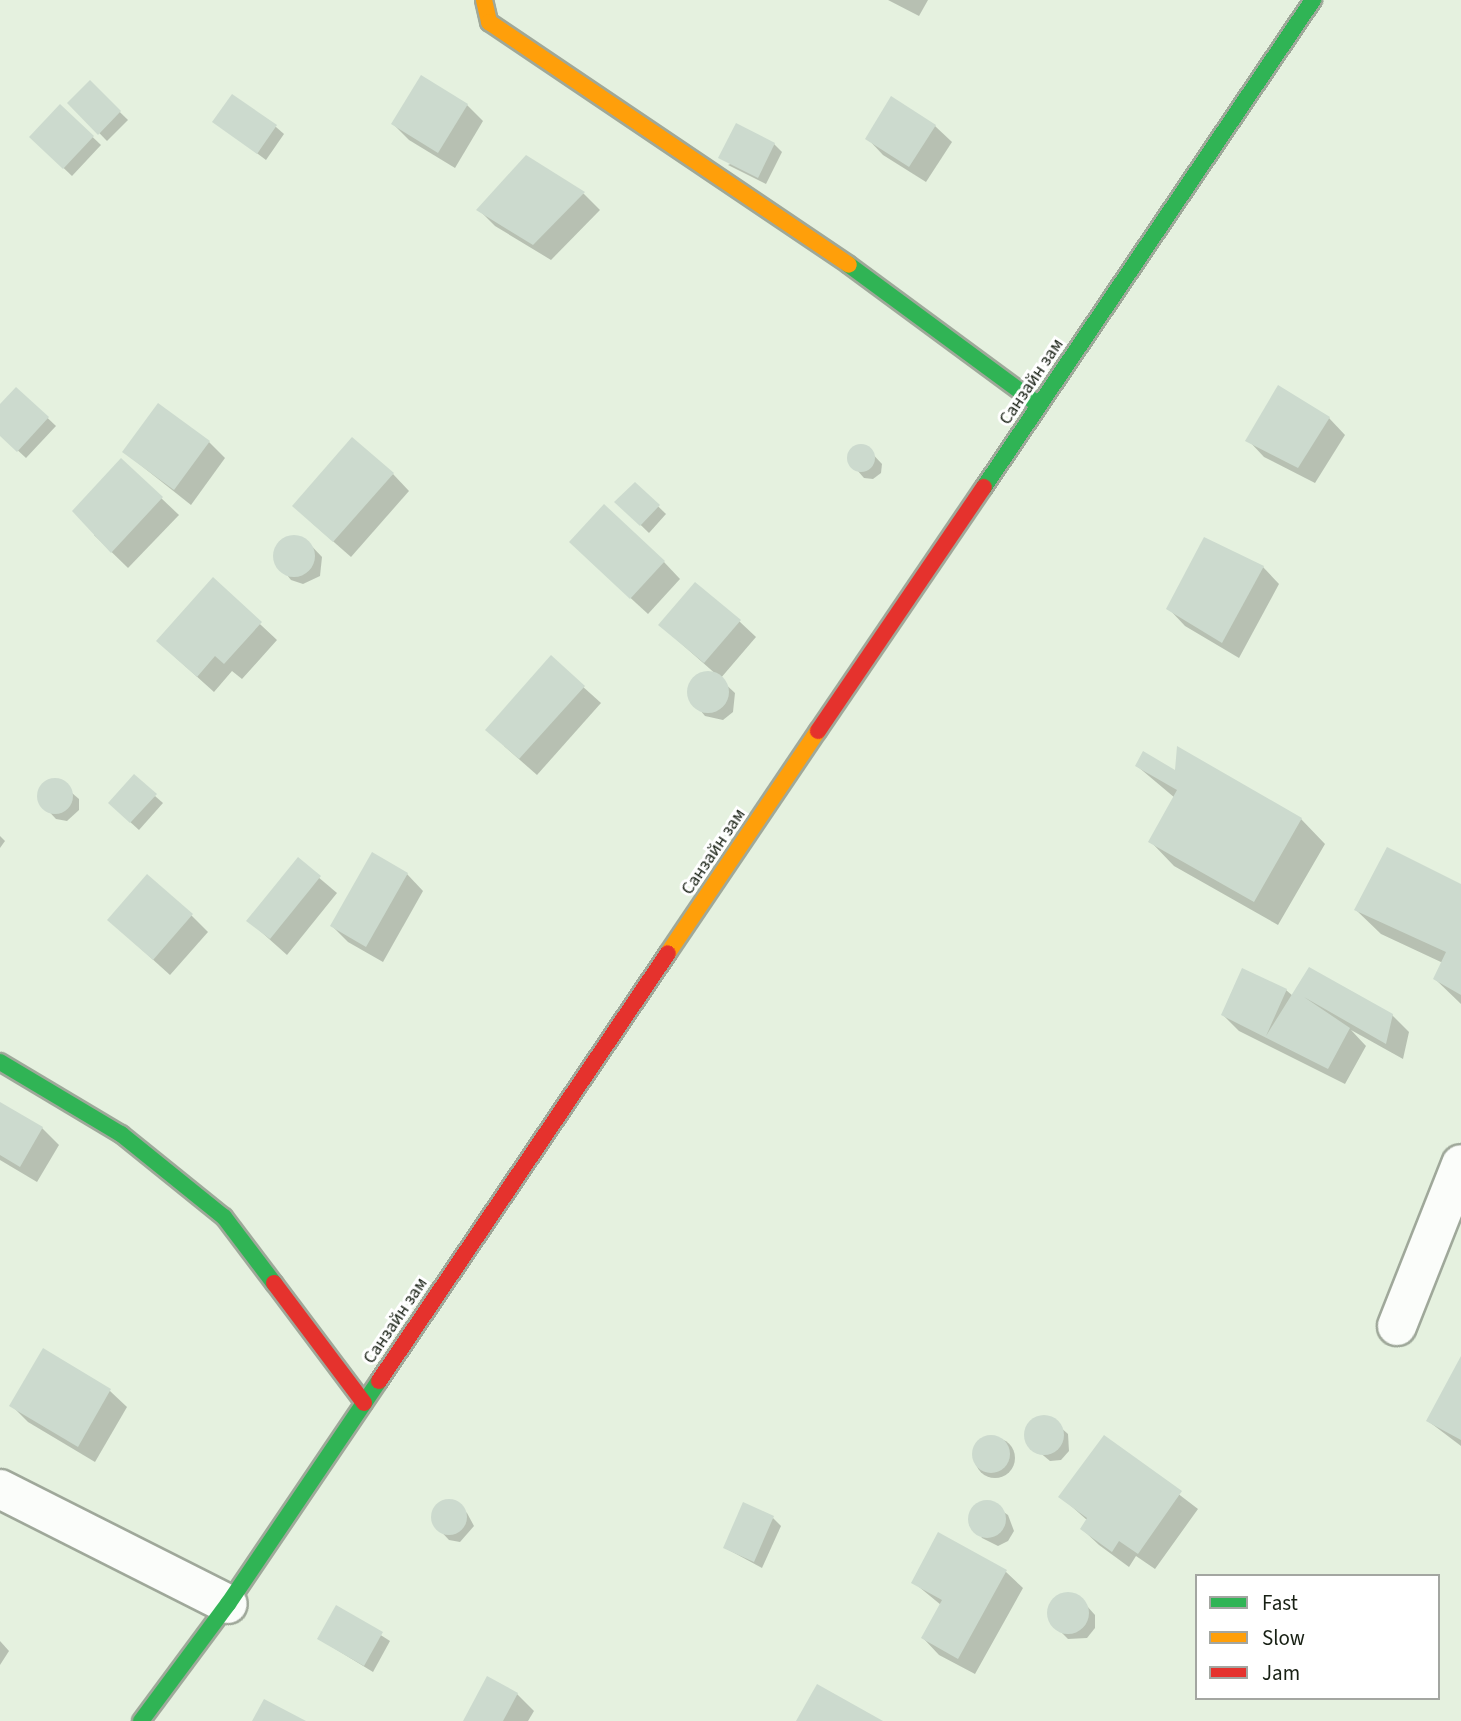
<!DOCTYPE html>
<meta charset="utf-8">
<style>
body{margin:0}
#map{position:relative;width:1461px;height:1721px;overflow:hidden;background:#e5f1df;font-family:"Source Sans 3",sans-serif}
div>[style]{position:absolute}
.shadow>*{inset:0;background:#0003}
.round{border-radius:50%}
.building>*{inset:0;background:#ccdace}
.roads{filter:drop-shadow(2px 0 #9fa89a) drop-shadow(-2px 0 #9fa89a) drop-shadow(0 2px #9fa89a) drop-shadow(0 -2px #9fa89a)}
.street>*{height:38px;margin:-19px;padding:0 19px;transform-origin:19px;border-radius:19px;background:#fbfdfa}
.fast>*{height:16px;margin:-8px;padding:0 8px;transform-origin:8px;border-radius:8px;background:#30b455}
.slow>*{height:16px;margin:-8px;padding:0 8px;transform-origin:8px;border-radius:8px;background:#ff9f0a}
.jam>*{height:16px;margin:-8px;padding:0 8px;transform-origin:8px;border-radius:8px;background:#e5322d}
span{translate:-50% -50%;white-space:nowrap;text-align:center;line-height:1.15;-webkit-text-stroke:6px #fff;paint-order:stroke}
.street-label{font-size:18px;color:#182014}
.legend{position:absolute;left:1195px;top:1574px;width:245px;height:126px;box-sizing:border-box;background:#fff;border:2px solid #a3a6a1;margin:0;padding:9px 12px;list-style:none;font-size:21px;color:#182014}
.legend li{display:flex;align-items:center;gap:14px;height:35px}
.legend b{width:35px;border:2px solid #a3a6a1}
</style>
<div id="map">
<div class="shadow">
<i style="clip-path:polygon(888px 0,928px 0,919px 16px)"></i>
<i style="clip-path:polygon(90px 83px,128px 120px,107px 141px,70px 103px)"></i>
<i style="clip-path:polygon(467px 105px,483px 121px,455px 168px,409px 140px,393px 124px)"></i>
<i style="clip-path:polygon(60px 106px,101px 145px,72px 176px,31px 137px)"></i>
<i style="clip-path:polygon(215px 122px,276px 127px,284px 134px,266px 160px)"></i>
<i style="clip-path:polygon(935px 126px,952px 142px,926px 182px,883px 155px,867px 138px)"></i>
<i style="clip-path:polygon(774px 144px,782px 152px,766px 184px,728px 165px)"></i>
<i style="clip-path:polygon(527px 157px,584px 194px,600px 210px,551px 260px,495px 226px,479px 210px)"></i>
<i style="clip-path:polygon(17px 389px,56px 426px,26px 458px,0 434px,0 407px)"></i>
<i style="clip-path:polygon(1329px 418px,1345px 435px,1315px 483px,1264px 457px,1248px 440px)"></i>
<i style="clip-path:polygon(209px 442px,225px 458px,191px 505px,124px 452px)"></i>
<i style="clip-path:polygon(858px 447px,867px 448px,882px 464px,881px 473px,873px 479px,864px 478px,850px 462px,851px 452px)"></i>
<i style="clip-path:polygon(121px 460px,179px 515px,128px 568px,94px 535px)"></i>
<i style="clip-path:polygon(393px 474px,409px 491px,351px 557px,311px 522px)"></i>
<i style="clip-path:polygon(635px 484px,666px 514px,649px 533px,617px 502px)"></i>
<i style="clip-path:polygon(292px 536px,305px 539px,322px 557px,320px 576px,303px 584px,291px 580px,275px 560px,280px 541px)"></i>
<i style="clip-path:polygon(587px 558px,664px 562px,680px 579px,648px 614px)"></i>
<i style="clip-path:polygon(1263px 567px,1279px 584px,1239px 658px,1185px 626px,1169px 609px)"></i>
<i style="clip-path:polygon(213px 580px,277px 640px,242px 679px,232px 671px,214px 692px,175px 657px)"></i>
<i style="clip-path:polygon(739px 621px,756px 637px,720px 679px,735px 693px,733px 712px,723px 720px,705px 716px,689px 697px,691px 684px,706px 673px,718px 676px,660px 625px)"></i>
<i style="clip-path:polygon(551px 658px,601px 703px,537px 775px,504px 746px)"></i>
<i style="clip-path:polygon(1137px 766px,1177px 772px,1301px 819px,1325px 844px,1278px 925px,1174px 866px,1150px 841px,1175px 798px)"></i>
<i style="clip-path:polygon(49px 781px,58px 781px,79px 799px,79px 810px,67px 821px,56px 819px,40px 802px,39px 791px)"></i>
<i style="clip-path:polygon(155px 796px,163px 803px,139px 830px,118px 811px)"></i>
<i style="clip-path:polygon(0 836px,5px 841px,0 848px)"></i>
<i style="clip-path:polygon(298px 860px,337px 893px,287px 955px,249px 921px)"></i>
<i style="clip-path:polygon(407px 874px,423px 891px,383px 962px,348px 942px,332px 926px)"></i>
<i style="clip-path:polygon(1461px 886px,1461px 1004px,1435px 979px,1443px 963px,1381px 934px,1356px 910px)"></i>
<i style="clip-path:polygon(191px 915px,208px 932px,170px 975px,109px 920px)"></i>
<i style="clip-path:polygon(1309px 969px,1392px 1015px,1409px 1032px,1403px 1059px,1351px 1030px,1366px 1046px,1345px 1084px,1239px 1031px,1223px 1015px,1286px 990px,1293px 996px)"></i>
<i style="clip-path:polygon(0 1104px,42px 1128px,59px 1145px,37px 1182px,0 1160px)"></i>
<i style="clip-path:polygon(43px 1351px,110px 1391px,127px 1407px,95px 1462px,28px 1422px,12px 1406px)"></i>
<i style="clip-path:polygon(1461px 1361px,1461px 1446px,1428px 1421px)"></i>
<i style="clip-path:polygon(1038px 1418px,1050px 1418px,1068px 1434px,1069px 1451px,1061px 1460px,1050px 1461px,1027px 1442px,1026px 1431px)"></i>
<i style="clip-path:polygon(1104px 1437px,1198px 1509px,1155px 1569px,1136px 1556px,1129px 1567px,1099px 1545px,1082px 1529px,1088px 1521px,1061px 1497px)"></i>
<i class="round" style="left:975px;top:1438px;width:40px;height:40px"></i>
<i style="clip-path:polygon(450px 1500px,467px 1513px,474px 1526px,460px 1542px,449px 1540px,433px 1523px,436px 1507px)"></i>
<i style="clip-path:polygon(989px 1502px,1008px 1515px,1014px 1531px,1008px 1541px,998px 1546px,982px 1538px,970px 1519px,978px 1504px)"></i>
<i style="clip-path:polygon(773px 1518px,781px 1526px,762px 1568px,725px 1548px)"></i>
<i style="clip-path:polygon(939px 1535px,1006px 1572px,1023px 1588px,975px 1674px,939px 1655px,923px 1638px,941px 1605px,913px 1582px)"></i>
<i style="clip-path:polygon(1066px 1593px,1078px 1596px,1095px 1615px,1095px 1628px,1087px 1638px,1068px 1639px,1050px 1621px,1051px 1603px)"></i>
<i style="clip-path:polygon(337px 1607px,390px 1641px,373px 1672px,319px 1639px)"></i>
<i style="clip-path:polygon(0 1641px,9px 1651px,0 1665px)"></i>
<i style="clip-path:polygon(488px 1679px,517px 1694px,534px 1711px,528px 1721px,465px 1721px)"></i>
</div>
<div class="building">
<i style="clip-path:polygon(421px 75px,468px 104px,438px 153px,391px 124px)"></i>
<i style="clip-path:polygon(90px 80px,121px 111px,98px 135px,67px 103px)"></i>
<i style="clip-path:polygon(232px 94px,277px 125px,257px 154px,212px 122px)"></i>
<i style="clip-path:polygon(891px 96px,936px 125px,909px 167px,865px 139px)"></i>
<i style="clip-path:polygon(60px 104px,94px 136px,63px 169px,29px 137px)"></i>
<i style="clip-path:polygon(736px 123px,775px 143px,758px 178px,718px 158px)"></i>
<i style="clip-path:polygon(526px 155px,585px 192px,533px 245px,476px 210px)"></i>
<i style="clip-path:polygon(1278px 385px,1330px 417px,1298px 468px,1245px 441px)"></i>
<i style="clip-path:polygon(16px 387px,49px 417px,17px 452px,0 436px,0 404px)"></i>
<i style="clip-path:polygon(158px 403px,210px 441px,174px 490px,122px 452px)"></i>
<i style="clip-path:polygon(352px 437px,394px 473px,333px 542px,292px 506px)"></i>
<i class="round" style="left:847px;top:444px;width:28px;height:28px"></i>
<i style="clip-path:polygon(121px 458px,163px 497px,111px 553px,72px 511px)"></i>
<i style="clip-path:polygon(635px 482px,660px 505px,640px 526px,614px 502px)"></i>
<i style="clip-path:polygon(604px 504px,665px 561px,630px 599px,569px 542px)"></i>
<i class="round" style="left:273px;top:535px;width:42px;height:42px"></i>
<i style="clip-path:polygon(1204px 537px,1264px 566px,1222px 643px,1166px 609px)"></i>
<i style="clip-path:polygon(213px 577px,262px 622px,224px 664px,215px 656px,197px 677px,156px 641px)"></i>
<i style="clip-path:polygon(695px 582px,741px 620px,704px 663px,658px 625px)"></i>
<i style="clip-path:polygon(551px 655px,585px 686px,519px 759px,485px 730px)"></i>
<i class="round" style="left:687px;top:671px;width:42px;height:42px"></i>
<i style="clip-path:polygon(1177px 746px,1302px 818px,1254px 902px,1148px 842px,1177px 790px,1135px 766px,1143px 751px,1175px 770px)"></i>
<i style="clip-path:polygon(134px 774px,157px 794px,130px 823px,108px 803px)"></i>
<i class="round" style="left:37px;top:778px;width:36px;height:36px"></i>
<i style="clip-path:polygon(1387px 847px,1461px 884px,1461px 995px,1433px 979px,1446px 952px,1354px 910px)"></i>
<i style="clip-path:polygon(372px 852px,408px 873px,366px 947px,330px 926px)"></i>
<i style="clip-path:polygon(298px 857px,321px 876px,270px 939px,246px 921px)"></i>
<i style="clip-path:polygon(147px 874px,193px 914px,153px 960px,107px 920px)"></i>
<i style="clip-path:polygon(1309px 967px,1393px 1014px,1386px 1044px,1304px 997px,1350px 1028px,1328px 1069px,1221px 1015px,1242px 968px,1287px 989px,1266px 1036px)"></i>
<i style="clip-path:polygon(0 1102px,43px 1127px,20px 1167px,0 1155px)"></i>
<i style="clip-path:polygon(43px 1348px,111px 1389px,78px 1447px,9px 1406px)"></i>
<i style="clip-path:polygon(1461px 1356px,1461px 1440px,1426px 1421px)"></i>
<i class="round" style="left:1024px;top:1415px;width:40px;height:40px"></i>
<i style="clip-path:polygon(1104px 1435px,1182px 1491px,1138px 1554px,1119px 1541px,1112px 1552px,1080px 1529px,1087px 1518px,1058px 1497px)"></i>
<i class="round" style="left:972px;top:1435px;width:38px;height:38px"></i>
<i class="round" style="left:431px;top:1499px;width:36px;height:36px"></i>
<i class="round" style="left:968px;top:1500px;width:38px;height:38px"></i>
<i style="clip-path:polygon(743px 1502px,774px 1516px,754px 1562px,723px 1548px)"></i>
<i style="clip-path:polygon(938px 1532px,1007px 1570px,958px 1659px,921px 1638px,942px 1600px,911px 1583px)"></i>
<i class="round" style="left:1047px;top:1592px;width:42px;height:42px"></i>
<i style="clip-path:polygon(336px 1605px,383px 1632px,364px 1666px,317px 1639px)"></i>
<i style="clip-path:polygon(487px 1676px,518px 1693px,503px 1721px,463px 1721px)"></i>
<i style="clip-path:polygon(817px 1684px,883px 1721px,796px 1721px)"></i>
<i style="clip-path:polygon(264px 1699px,306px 1721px,252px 1721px)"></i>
</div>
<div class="roads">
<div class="street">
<i style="left:1397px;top:1326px;width:174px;rotate:-68.4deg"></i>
<i style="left:0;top:1489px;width:255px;rotate:26.8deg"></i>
</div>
<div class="fast">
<i style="left:849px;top:265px;width:236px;rotate:36.4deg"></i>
<i style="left:984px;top:487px;width:588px;rotate:-55.96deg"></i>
<i style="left:0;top:1062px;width:141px;rotate:30.8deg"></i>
<i style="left:121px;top:1134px;width:132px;rotate:38.9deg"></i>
<i style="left:224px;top:1217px;width:83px;rotate:52.9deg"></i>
<i style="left:141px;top:1721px;width:146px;rotate:-53.4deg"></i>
<i style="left:228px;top:1604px;width:269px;rotate:-55.9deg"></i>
</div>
<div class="slow">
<i style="left:484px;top:0;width:23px;rotate:77deg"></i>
<i style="left:489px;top:22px;width:434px;rotate:34deg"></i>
<i style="left:668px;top:953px;width:268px;rotate:-56deg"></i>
</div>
<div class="jam">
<i style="left:818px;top:731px;width:295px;rotate:-55.8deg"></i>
<i style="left:274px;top:1283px;width:150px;rotate:53.1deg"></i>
<i style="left:379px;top:1381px;width:516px;rotate:-55.97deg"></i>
</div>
</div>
<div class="street-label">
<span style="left:1032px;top:382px;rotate:-56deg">Санзайн зам</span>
<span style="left:714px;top:852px;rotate:-56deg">Санзайн зам</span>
<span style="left:396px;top:1321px;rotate:-56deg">Санзайн зам</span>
</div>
<ul class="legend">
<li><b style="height:9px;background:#30b455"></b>Fast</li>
<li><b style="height:9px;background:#ff9f0a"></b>Slow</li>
<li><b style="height:9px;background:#e5322d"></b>Jam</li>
</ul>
</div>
